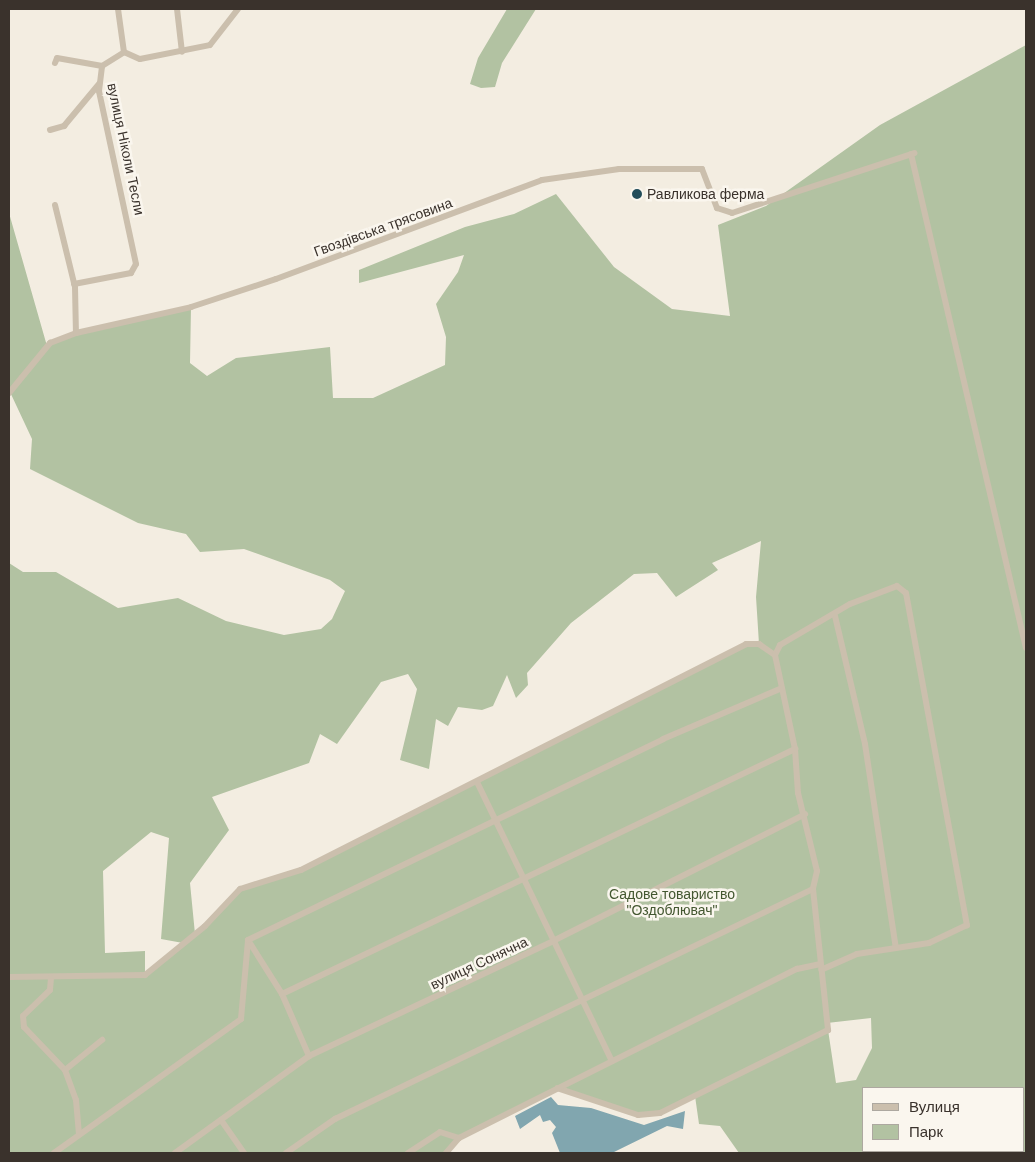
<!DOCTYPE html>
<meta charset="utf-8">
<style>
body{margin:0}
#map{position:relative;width:1035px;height:1162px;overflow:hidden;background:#f3ede1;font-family:Arial,sans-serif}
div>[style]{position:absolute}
.green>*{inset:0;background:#b2c2a2}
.water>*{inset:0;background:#81a6af}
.minor>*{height:6px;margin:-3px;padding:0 3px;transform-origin:3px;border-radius:3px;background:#cbbfad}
.dots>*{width:14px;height:14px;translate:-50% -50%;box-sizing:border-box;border:2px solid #faf6ee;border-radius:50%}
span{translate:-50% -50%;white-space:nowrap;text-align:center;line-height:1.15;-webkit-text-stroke:5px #faf6ee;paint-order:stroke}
.street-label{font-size:14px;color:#3a322c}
.poi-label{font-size:14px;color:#3a322c}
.left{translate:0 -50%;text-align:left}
.park-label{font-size:14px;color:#435730}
.frame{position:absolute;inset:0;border:10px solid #3a322c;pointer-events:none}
.legend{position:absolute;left:862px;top:1087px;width:162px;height:65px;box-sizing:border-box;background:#faf6ee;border:1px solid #ada8a0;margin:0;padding:6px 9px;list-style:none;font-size:15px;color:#3a322c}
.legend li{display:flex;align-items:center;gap:10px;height:25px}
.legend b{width:25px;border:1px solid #ada8a0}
</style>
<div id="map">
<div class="green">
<i style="clip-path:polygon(507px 9px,536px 9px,502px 63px,495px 87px,481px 88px,470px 84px,478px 58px)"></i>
<i style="clip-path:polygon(evenodd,1026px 45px,1026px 1153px,739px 1153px,720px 1126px,699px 1124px,695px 1096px,660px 1113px,638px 1115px,557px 1088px,459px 1138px,449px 1153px,9px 1153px,9px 563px,23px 572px,56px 572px,118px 608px,178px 598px,226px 621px,284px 635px,321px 629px,332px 619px,345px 591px,330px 580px,244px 549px,200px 552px,186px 534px,138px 523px,30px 469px,32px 439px,10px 392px,9px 393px,9px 213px,47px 346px,76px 333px,191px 307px,190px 363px,207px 376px,236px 358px,330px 347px,333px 398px,373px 398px,445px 365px,446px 337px,436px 304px,458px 272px,464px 255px,359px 283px,359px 270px,465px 227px,514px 214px,556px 194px,614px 267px,672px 309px,730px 316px,718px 225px,766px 206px,880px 125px,1026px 45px,761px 541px,756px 597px,759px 644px,746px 644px,301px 870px,240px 889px,195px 934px,190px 883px,229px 830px,212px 797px,309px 763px,320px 734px,337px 744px,381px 682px,408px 674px,417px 689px,400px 760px,429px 769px,436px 719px,448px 726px,458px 707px,482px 710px,493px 706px,507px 675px,516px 698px,528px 685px,527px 673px,571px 623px,634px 574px,657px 573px,676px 597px,718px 570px,712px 563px,761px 541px,1026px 45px,151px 832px,169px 838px,161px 939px,183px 943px,145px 974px,145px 951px,105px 953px,103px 871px,151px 832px,1026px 45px,871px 1018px,872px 1048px,856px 1080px,836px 1083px,827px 1023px,871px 1018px,1026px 45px,864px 1088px,1024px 1088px,1024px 1151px,864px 1151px,864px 1088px)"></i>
</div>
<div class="water">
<i style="clip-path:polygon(551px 1097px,558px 1105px,591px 1108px,644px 1125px,685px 1111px,683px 1129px,667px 1126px,612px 1153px,560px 1153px,552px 1133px,556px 1127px,550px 1120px,543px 1122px,540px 1115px,520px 1129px,515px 1116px)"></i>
</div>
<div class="minor">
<i style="left:118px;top:9px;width:43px;rotate:82.1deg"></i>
<i style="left:124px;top:52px;width:17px;rotate:24deg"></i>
<i style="left:140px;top:59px;width:71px;rotate:-11.3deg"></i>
<i style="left:210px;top:45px;width:46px;rotate:-52.1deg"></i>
<i style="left:177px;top:9px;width:43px;rotate:83.4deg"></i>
<i style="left:55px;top:63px;width:5px;rotate:-68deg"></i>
<i style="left:57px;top:58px;width:46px;rotate:10.1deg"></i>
<i style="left:50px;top:130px;width:15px;rotate:-16deg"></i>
<i style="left:64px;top:126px;width:55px;rotate:-50.2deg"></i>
<i style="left:911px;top:154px;width:507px;rotate:76.9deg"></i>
<i style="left:55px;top:205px;width:84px;rotate:76.3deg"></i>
<i style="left:75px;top:287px;width:46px;rotate:88.8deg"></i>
<i style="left:74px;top:284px;width:58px;rotate:-10.9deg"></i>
<i style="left:131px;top:273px;width:10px;rotate:-61deg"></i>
<i style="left:136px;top:264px;width:177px;rotate:-102.1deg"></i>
<i style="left:99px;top:91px;width:25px;rotate:-83deg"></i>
<i style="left:102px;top:66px;width:26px;rotate:-32deg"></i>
<i style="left:9px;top:393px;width:65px;rotate:-50.6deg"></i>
<i style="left:50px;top:343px;width:28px;rotate:-21deg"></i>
<i style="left:76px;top:333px;width:118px;rotate:-12.7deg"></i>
<i style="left:191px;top:307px;width:89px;rotate:-18.2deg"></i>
<i style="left:276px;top:279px;width:284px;rotate:-20.4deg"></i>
<i style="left:542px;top:180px;width:78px;rotate:-8.1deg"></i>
<i style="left:619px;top:169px;width:83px"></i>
<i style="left:702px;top:169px;width:42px;rotate:69deg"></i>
<i style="left:717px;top:208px;width:16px;rotate:18deg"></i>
<i style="left:732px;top:213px;width:192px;rotate:-18.2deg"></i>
<i style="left:835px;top:616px;width:131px;rotate:76.8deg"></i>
<i style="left:865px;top:744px;width:206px;rotate:81.4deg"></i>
<i style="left:775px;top:655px;width:11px;rotate:-63deg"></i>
<i style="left:780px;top:645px;width:81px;rotate:-30.4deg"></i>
<i style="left:850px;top:604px;width:50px;rotate:-21deg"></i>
<i style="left:897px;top:586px;width:11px;rotate:38deg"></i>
<i style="left:906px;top:593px;width:338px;rotate:79.6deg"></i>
<i style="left:967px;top:925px;width:42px;rotate:154.7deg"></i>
<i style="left:929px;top:943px;width:73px;rotate:171.3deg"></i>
<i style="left:857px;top:954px;width:39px;rotate:156deg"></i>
<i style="left:477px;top:782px;width:310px;rotate:64.2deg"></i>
<i style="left:248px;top:940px;width:64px;rotate:57.8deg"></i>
<i style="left:282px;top:994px;width:68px;rotate:66.5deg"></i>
<i style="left:9px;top:977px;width:136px;rotate:-0.8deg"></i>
<i style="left:145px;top:975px;width:77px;rotate:-39.2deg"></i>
<i style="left:205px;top:926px;width:51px;rotate:-46.6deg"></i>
<i style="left:240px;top:889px;width:64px;rotate:-17.3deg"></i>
<i style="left:301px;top:870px;width:499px;rotate:-26.9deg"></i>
<i style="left:746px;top:644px;width:13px"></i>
<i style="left:759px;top:644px;width:19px;rotate:35deg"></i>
<i style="left:775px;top:655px;width:96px;rotate:78deg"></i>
<i style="left:795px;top:749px;width:44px;rotate:86.1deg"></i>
<i style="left:798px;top:793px;width:80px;rotate:76.3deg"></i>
<i style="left:817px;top:871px;width:18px;rotate:103deg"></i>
<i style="left:813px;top:889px;width:142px;rotate:83.9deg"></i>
<i style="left:828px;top:1030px;width:187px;rotate:153.7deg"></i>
<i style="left:660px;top:1113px;width:22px;rotate:175deg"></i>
<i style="left:638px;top:1115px;width:85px;rotate:-161.6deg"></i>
<i style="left:51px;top:978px;width:12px;rotate:95deg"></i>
<i style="left:50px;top:990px;width:37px;rotate:136deg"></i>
<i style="left:23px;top:1016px;width:11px;rotate:85deg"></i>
<i style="left:24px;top:1027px;width:59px;rotate:46.4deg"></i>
<i style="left:65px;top:1070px;width:32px;rotate:70deg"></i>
<i style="left:76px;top:1100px;width:34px;rotate:85deg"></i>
<i style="left:282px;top:994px;width:569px;rotate:-25.53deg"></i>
<i style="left:65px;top:1070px;width:48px;rotate:-39deg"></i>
<i style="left:221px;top:1120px;width:40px;rotate:55.1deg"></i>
<i style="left:54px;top:1153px;width:230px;rotate:-35.6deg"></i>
<i style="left:241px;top:1019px;width:79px;rotate:-84.9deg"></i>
<i style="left:248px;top:940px;width:461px;rotate:-25.8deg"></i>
<i style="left:663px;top:739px;width:129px;rotate:-23.2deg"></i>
<i style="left:175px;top:1153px;width:165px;rotate:-35.9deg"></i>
<i style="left:309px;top:1056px;width:272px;rotate:-25.2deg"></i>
<i style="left:555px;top:940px;width:280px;rotate:-26.7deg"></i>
<i style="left:286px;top:1153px;width:60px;rotate:-34.8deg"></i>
<i style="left:335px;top:1119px;width:530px;rotate:-25.7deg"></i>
<i style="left:408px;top:1153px;width:38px;rotate:-33deg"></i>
<i style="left:440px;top:1132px;width:20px;rotate:18deg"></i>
<i style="left:459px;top:1138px;width:378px;rotate:-26.6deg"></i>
<i style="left:797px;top:969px;width:24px;rotate:-12deg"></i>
<i style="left:446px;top:1153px;width:20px;rotate:-49deg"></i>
</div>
<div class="dots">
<i style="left:637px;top:194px;background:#224d5a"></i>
</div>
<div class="street-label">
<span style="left:126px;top:149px;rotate:78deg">вулиця Ніколи Тесли</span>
<span style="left:383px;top:227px;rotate:-20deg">Гвоздівська трясовина</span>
<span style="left:479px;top:963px;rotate:-25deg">вулиця Сонячна</span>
</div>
<div class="poi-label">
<span class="left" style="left:647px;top:194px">Равликова ферма</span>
</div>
<div class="park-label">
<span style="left:672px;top:902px">Садове товариство<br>"Оздоблювач"</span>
</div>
<div class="frame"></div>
<ul class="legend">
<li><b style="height:6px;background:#cbbfad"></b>Вулиця</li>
<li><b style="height:14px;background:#b2c2a2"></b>Парк</li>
</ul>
</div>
